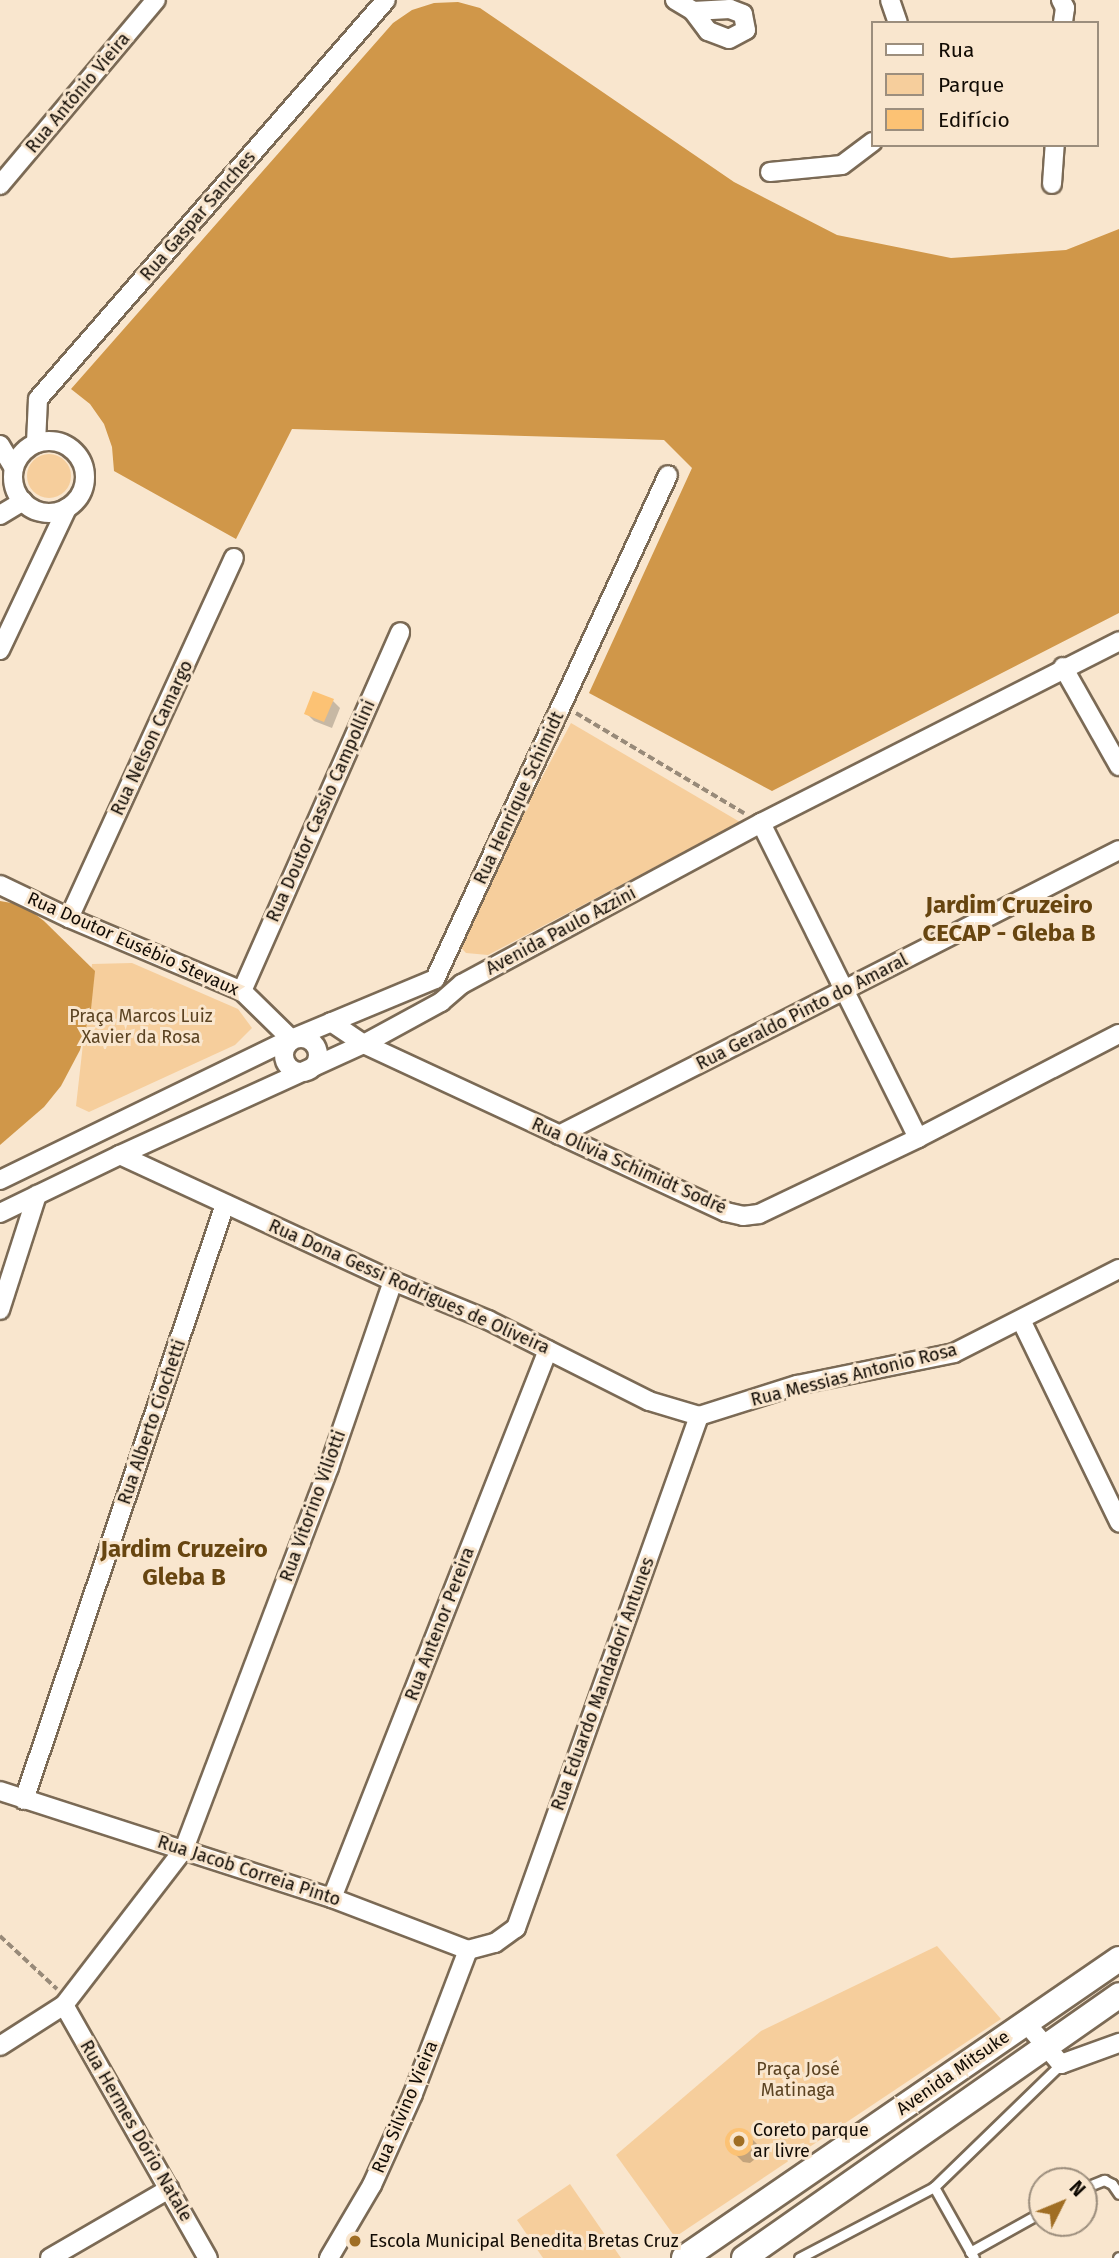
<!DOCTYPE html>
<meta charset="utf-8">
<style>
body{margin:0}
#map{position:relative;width:1119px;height:2258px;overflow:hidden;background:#f9e6ce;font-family:"Fira Sans",sans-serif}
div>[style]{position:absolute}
.green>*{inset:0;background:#f6ce9c}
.round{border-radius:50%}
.forest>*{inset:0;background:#d09749}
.shadow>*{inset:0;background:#0003}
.building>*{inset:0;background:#fcc274}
.path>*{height:3.5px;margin-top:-1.75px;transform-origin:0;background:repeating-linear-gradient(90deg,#988a79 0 7px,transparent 0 10.5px)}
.roads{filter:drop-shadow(2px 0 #7b6a55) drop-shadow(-2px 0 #7b6a55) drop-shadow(0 2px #7b6a55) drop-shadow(0 -2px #7b6a55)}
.lane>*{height:9px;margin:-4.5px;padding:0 4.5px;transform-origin:4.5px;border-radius:4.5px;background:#fff}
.street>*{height:18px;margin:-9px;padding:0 9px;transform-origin:9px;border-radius:9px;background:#fff}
.street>.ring{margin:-9px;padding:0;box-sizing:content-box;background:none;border:18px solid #fff;border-radius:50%}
.secondary>*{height:24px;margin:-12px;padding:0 12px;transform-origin:12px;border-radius:12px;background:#fff}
.dots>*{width:19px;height:19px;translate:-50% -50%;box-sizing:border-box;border:4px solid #f9e6ce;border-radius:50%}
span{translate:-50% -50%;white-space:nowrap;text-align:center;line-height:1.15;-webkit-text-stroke:6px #f9e6ce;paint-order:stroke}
.street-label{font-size:18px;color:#110b04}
.park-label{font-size:18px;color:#5b4322}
.poi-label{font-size:18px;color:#110b04}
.left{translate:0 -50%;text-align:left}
.district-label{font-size:24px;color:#674510;font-weight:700}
.legend{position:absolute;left:871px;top:21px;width:228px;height:126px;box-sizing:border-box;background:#f9e6ce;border:2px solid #9c8e7d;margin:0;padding:9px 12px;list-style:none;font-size:21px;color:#110b04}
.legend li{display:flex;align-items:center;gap:14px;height:35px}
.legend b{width:35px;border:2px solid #9c8e7d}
.north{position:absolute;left:1028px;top:2167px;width:70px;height:70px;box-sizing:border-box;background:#f9e6ce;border:2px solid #9c8e7d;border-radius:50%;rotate:47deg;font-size:19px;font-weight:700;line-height:28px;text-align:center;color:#110b04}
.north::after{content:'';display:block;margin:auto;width:24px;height:32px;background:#a06e24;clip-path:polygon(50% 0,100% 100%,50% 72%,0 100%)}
</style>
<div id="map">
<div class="green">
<i class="round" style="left:27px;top:454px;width:44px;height:44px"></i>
<i style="clip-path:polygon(571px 723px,740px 822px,488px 955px,466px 953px,455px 941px)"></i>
<i style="clip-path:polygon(132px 963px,238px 1009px,252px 1028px,235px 1045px,89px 1112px,76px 1106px,92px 964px)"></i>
<i style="clip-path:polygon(937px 1946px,1001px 2019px,675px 2237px,616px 2155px,761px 2031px)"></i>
<i style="clip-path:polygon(570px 2184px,621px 2258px,543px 2258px,517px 2220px)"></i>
</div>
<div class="forest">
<i style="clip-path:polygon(458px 2px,480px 8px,734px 182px,837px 235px,951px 258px,1066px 250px,1119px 229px,1119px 613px,772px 791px,589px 693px,692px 468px,664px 440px,292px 429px,236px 539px,114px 471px,112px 447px,104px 424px,90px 404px,71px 389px,393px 23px,412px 10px,434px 3px)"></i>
<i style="clip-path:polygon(0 901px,23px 905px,44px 921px,95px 971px,91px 1009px,80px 1050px,61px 1086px,44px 1107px,0 1145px)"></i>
</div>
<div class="shadow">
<i style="clip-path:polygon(333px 701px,340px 708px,332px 728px,314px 721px,306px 713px)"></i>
<i style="clip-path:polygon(744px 2131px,758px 2145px,759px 2156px,750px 2163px,743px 2162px,728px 2147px,727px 2139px,732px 2132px)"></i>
</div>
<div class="building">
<i style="clip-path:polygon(313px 691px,334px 699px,324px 722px,304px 714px)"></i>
<i class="round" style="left:725px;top:2128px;width:28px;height:28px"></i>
</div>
<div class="path">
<i style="left:576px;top:713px;width:196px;rotate:30.8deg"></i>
<i style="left:0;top:1936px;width:78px;rotate:42.9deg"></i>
</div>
<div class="roads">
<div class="lane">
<i style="left:934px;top:2187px;width:81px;rotate:60.6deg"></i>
<i style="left:1084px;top:2188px;width:22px;rotate:-22deg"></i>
<i style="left:1104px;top:2180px;width:9px;rotate:27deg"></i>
<i style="left:1112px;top:2184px;width:12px;rotate:55deg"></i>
<i style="left:970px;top:2252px;width:82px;rotate:-29.1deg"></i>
<i style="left:799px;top:2258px;width:153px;rotate:-27.7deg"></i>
<i style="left:934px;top:2187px;width:177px;rotate:-44.1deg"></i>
<i style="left:1118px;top:2258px;width:1px;rotate:-45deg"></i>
</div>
<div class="street">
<i style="left:675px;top:0;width:21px;rotate:31deg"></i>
<i style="left:693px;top:11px;width:25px;rotate:53deg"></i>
<i style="left:708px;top:31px;width:22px;rotate:21deg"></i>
<i style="left:729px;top:39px;width:19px;rotate:-28deg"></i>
<i style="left:746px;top:30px;width:16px;rotate:-101deg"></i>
<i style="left:743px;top:14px;width:14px;rotate:-159deg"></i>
<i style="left:730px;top:9px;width:37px;rotate:177deg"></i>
<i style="left:890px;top:0;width:24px;rotate:71deg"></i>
<i style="left:1061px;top:0;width:9px;rotate:63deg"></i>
<i style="left:1065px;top:8px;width:15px;rotate:98deg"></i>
<i style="left:770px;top:172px;width:72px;rotate:-5.6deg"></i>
<i style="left:842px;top:165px;width:38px;rotate:-37deg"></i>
<i style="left:1052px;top:184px;width:39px;rotate:-86deg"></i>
<i style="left:0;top:185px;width:242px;rotate:-49.9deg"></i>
<i class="ring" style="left:13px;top:441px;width:54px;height:54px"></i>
<i style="left:36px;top:443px;width:44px;rotate:-87.4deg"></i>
<i style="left:38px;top:399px;width:529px;rotate:-48.91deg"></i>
<i style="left:0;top:445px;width:27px;rotate:59deg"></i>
<i style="left:0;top:515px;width:27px;rotate:-31deg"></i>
<i style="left:0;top:650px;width:157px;rotate:-64.7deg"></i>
<i style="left:1063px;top:667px;width:114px;rotate:60.5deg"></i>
<i style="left:761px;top:823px;width:352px;rotate:63.5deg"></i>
<i style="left:0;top:885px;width:76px;rotate:25.6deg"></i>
<i style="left:69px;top:918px;width:188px;rotate:22.9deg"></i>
<i style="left:242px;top:991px;width:69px;rotate:44.4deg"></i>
<i style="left:69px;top:918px;width:396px;rotate:-65.4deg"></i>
<i style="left:242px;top:991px;width:392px;rotate:-66.2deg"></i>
<i style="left:331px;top:1022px;width:40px;rotate:34deg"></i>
<i style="left:364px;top:1044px;width:399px;rotate:24.9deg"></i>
<i style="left:726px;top:1212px;width:17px;rotate:13deg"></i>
<i style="left:743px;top:1216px;width:16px;rotate:-7deg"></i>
<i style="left:759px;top:1214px;width:176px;rotate:-25.5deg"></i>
<i style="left:918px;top:1138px;width:226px;rotate:-27.4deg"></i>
<i class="ring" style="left:284px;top:1038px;width:16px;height:16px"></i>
<i style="left:559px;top:1135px;width:628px;rotate:-26.97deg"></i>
<i style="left:120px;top:1155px;width:301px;rotate:24.8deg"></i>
<i style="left:393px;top:1281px;width:103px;rotate:22.3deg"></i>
<i style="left:488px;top:1320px;width:180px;rotate:26.7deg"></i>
<i style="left:649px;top:1401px;width:52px;rotate:16.7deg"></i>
<i style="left:0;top:1180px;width:323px;rotate:-25.9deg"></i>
<i style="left:291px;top:1039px;width:156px;rotate:-22.6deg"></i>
<i style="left:435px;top:979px;width:555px;rotate:-65.19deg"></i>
<i style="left:0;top:1213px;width:133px;rotate:-25.8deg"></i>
<i style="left:120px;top:1155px;width:268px;rotate:-24.5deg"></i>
<i style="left:364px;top:1044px;width:88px;rotate:-28.6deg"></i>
<i style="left:441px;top:1002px;width:28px;rotate:-41deg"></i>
<i style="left:462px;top:984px;width:340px;rotate:-28.3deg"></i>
<i style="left:761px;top:823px;width:402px;rotate:-26.9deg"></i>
<i style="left:0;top:1310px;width:121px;rotate:-72.2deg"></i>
<i style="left:1021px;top:1320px;width:225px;rotate:64.1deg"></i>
<i style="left:699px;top:1416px;width:103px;rotate:-17.6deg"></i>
<i style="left:797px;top:1385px;width:160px;rotate:-11.5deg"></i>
<i style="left:954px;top:1353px;width:185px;rotate:-27deg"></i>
<i style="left:0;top:1791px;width:349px;rotate:17.9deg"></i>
<i style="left:332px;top:1898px;width:146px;rotate:20.9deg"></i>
<i style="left:468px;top:1950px;width:28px;rotate:-15deg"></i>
<i style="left:495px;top:1943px;width:26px;rotate:-36deg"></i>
<i style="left:516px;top:1928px;width:544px;rotate:-70.33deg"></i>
<i style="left:24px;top:1800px;width:629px;rotate:-71.36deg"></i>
<i style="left:332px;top:1898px;width:589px;rotate:-68.49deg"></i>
<i style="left:64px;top:2005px;width:291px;rotate:60.4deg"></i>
<i style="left:1026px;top:2023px;width:54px;rotate:49.5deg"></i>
<i style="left:1061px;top:2064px;width:62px;rotate:-19.9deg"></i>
<i style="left:0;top:2046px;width:76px;rotate:-32.6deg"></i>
<i style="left:64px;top:2005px;width:197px;rotate:-52.4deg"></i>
<i style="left:184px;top:1849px;width:409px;rotate:-69.2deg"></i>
<i style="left:329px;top:1467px;width:197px;rotate:-71deg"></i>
<i style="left:50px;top:2258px;width:138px;rotate:-30.1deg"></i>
<i style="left:329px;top:2258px;width:85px;rotate:-59.5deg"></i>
<i style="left:372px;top:2185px;width:100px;rotate:-65.7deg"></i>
<i style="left:413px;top:2094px;width:154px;rotate:-69.1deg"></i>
</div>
<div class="secondary">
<i style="left:684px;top:2258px;width:528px;rotate:-34.5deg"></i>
<i style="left:744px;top:2258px;width:458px;rotate:-35deg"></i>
</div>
</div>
<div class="dots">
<i style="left:739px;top:2141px;background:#a06e24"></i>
<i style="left:355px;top:2241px;background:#a06e24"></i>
</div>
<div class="street-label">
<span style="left:78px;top:93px;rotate:-50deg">Rua Antônio Vieira</span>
<span style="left:198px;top:216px;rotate:-49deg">Rua Gaspar Sanches</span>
<span style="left:152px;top:738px;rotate:-65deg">Rua Nelson Camargo</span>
<span style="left:519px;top:798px;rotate:-65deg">Rua Henrique Schimidt</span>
<span style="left:321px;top:811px;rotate:-66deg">Rua Doutor Cassio Campollini</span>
<span style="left:561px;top:931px;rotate:-28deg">Avenida Paulo Azzini</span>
<span style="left:133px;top:944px;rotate:24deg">Rua Doutor Eusébio Stevaux</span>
<span style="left:802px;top:1012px;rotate:-27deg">Rua Geraldo Pinto do Amaral</span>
<span style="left:629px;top:1166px;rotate:24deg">Rua Olivia Schimidt Sodré</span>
<span style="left:409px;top:1287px;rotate:24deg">Rua Dona Gessi Rodrigues de Oliveira</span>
<span style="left:854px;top:1375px;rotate:-14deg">Rua Messias Antonio Rosa</span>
<span style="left:152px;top:1422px;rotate:-71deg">Rua Alberto Ciochetti</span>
<span style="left:313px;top:1506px;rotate:-70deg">Rua Vitorino Viliotti</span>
<span style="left:440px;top:1624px;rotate:-69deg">Rua Antenor Pereira</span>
<span style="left:603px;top:1684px;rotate:-70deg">Rua Eduardo Mandadori Antunes</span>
<span style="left:249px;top:1871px;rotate:18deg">Rua Jacob Correia Pinto</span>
<span style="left:953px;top:2073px;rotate:-35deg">Avenida Mitsuke</span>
<span style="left:405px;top:2107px;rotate:-67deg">Rua Silvino Vieira</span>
<span style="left:136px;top:2131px;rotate:60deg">Rua Hermes Dório Natale</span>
</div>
<div class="park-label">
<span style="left:141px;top:1027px">Praça Marcos Luiz<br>Xavier da Rosa</span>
<span style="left:798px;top:2080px">Praça José<br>Matinaga</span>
</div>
<div class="poi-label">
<span class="left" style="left:753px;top:2141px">Coreto parque<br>ar livre</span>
<span class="left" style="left:369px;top:2241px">Escola Municipal Benedita Bretas Cruz</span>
</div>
<div class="district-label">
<span style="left:1009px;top:920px">Jardim Cruzeiro<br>CECAP - Gleba B</span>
<span style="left:184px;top:1564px">Jardim Cruzeiro<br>Gleba B</span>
</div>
<ul class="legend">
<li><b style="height:9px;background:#fff"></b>Rua</li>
<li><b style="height:19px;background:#f6ce9c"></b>Parque</li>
<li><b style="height:19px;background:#fcc274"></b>Edifício</li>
</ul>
<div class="north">N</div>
</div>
